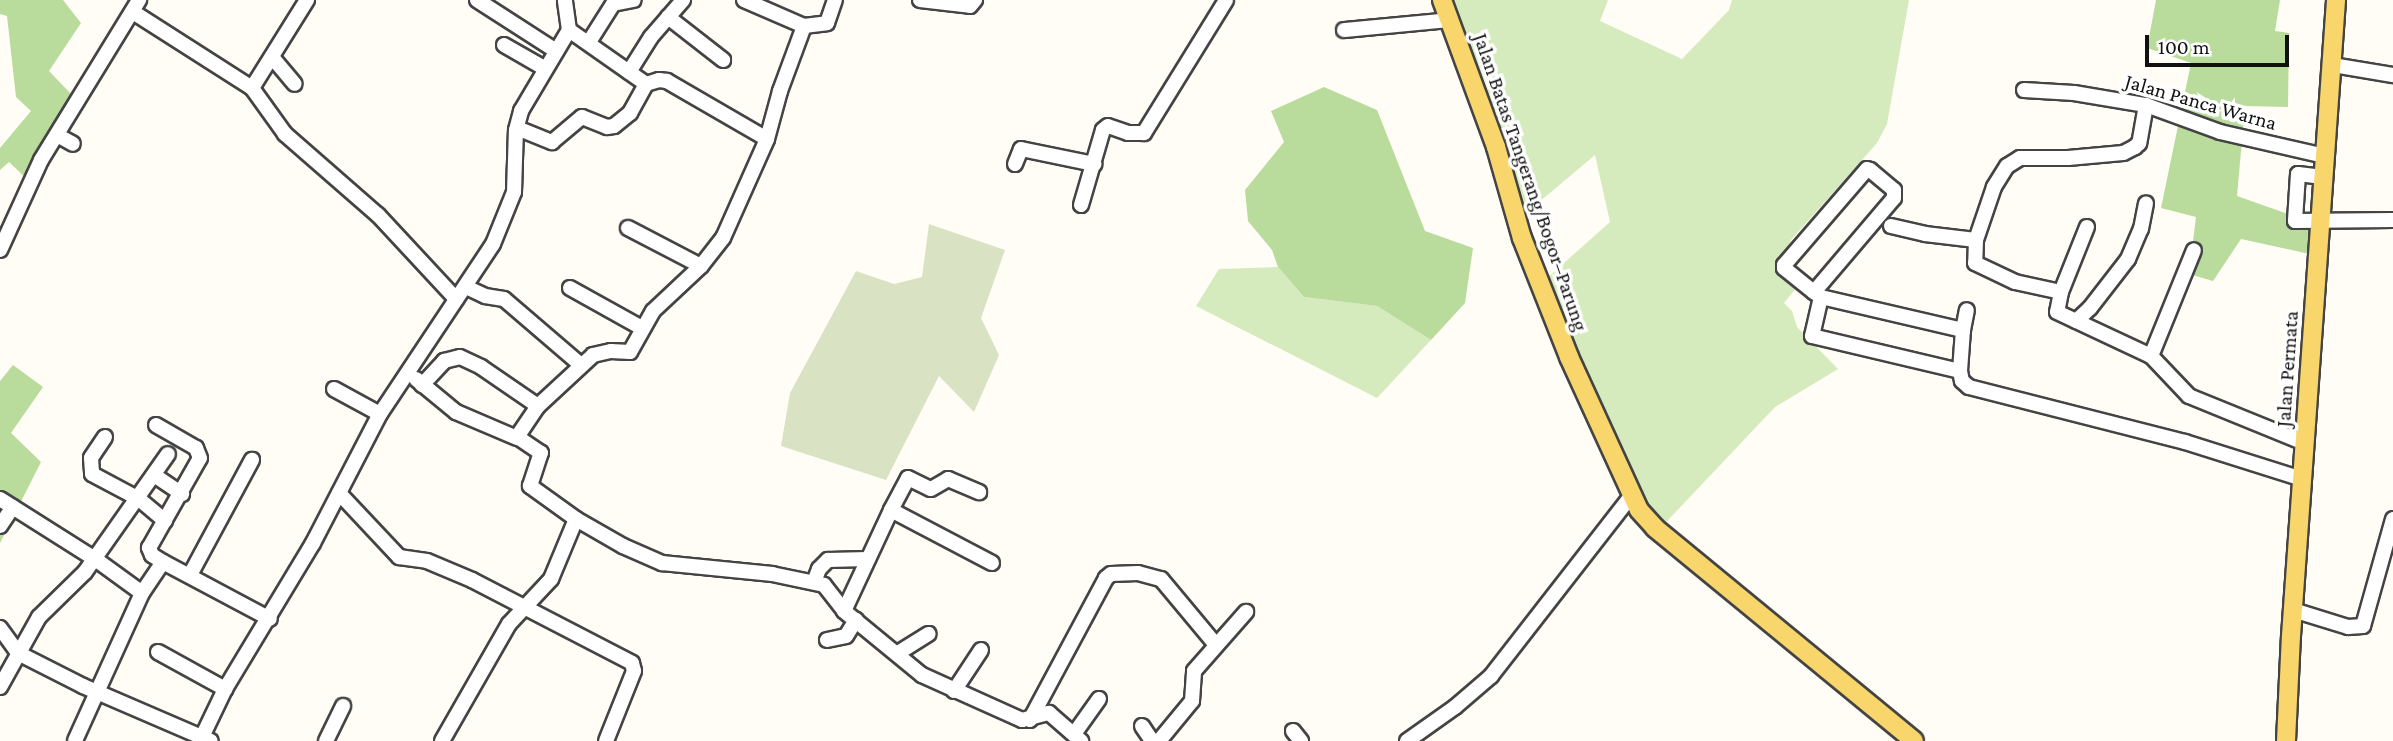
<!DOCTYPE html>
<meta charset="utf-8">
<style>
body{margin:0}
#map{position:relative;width:2393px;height:741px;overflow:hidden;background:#fffdf5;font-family:"Crimson Pro",serif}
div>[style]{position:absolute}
.green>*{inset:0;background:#d5ebbd}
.forest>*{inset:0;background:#b9dc9c}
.cemetery>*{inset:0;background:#d9e3c4}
.roads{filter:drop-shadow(2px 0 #444) drop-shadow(-2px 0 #444) drop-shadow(0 2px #444) drop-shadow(0 -2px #444)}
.minor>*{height:14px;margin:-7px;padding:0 7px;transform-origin:7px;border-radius:7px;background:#fff}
.major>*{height:18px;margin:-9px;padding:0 9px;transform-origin:9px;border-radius:9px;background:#f9d66b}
span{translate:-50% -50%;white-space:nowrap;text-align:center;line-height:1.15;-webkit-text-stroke:7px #fff;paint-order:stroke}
.street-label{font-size:21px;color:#111}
.scale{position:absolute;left:2145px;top:35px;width:144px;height:32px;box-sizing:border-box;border:4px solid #111;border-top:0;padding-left:9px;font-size:21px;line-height:24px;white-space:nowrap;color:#111;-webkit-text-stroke:5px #fff;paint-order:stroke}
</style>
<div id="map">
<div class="green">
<i style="clip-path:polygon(1442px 0,1608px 0,1600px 21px,1682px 59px,1729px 10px,1732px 0,1909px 0,1887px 124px,1877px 143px,1791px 240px,1781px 264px,1801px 282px,1784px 303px,1792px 311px,1797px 327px,1838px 369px,1775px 407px,1653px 536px,1537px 287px,1610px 222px,1595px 155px,1520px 218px)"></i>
<i style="clip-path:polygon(1278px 267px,1304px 297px,1377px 306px,1431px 340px,1377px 398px,1196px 306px,1219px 269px)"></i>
</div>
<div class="forest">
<i style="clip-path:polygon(0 0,63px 0,81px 23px,49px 71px,72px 95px,29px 181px,9px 162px,0 170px,0 148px,31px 111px,16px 97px,7px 16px,0 14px)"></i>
<i style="clip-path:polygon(2156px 0,2280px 0,2275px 31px,2289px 33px,2288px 107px,2245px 106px,2237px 196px,2316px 224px,2314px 255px,2241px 239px,2213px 281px,2189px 274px,2196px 217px,2161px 208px,2191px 63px,2147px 48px)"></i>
<i style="clip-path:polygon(1324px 87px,1377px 110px,1425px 231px,1473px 248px,1465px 303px,1431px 340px,1377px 306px,1304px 297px,1278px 267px,1272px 250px,1248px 221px,1245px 190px,1284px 142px,1271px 111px)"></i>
<i style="clip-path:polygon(13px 365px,43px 387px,11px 433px,41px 462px,0 543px,0 381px)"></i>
</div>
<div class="cemetery">
<i style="clip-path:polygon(929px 224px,1005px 250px,981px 318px,999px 355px,974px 412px,939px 376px,886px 480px,781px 446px,790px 393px,856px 271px,894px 284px,922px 277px)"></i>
</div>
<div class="roads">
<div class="minor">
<i style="left:477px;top:0;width:94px;rotate:32.8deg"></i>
<i style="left:744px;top:0;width:65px;rotate:23.4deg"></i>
<i style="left:804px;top:26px;width:23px;rotate:-7deg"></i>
<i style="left:827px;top:23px;width:24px;rotate:-71deg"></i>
<i style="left:920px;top:0;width:50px;rotate:6.8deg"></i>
<i style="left:970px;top:6px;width:8px;rotate:-50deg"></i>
<i style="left:133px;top:12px;width:141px;rotate:32.6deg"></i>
<i style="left:252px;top:88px;width:104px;rotate:-58deg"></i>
<i style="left:668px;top:17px;width:70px;rotate:38deg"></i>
<i style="left:1344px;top:30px;width:106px;rotate:-5.4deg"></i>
<i style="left:589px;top:42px;width:45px;rotate:-57.7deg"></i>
<i style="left:613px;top:4px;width:21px;rotate:-11deg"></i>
<i style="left:504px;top:45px;width:46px;rotate:29.9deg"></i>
<i style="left:272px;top:57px;width:35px;rotate:50deg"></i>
<i style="left:2333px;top:65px;width:61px;rotate:9.5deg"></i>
<i style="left:629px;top:72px;width:41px;rotate:-57.8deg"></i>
<i style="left:651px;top:37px;width:49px;rotate:-49.1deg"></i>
<i style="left:252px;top:88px;width:57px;rotate:54.3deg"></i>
<i style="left:285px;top:134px;width:123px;rotate:41.1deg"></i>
<i style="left:378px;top:215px;width:115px;rotate:47.1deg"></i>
<i style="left:2024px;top:90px;width:50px;rotate:3.4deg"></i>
<i style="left:2074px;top:93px;width:73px;rotate:9.5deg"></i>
<i style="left:2146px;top:105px;width:79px;rotate:20deg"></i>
<i style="left:2220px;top:132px;width:108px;rotate:12.9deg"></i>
<i style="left:2146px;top:105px;width:39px;rotate:100deg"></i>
<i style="left:2139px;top:143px;width:6px;rotate:135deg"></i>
<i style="left:2135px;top:147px;width:13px;rotate:153deg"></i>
<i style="left:2123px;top:153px;width:55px;rotate:174.8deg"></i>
<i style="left:2068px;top:158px;width:48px;rotate:180deg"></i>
<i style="left:2020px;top:158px;width:15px;rotate:148deg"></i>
<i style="left:2007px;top:166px;width:25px;rotate:122deg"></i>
<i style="left:1994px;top:187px;width:56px;rotate:108.8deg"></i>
<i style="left:1976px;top:240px;width:23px;rotate:92deg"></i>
<i style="left:1975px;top:263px;width:44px;rotate:25.4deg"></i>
<i style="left:2015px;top:282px;width:47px;rotate:12.3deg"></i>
<i style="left:2061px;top:292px;width:20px;rotate:101deg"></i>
<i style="left:2057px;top:312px;width:104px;rotate:25.1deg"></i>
<i style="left:2151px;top:356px;width:55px;rotate:46.5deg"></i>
<i style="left:2189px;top:396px;width:125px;rotate:22.1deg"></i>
<i style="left:517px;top:128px;width:38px;rotate:22deg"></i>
<i style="left:552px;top:142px;width:39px;rotate:-40deg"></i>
<i style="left:582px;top:117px;width:27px;rotate:22deg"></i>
<i style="left:607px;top:127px;width:7px;rotate:-8deg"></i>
<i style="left:614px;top:126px;width:21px;rotate:-39deg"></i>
<i style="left:630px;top:113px;width:33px;rotate:-61deg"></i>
<i style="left:57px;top:135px;width:18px;rotate:29deg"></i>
<i style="left:767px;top:139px;width:50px;rotate:-74.8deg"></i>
<i style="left:780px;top:91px;width:69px;rotate:-69.7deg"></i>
<i style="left:1015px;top:164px;width:16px;rotate:-68deg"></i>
<i style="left:1021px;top:149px;width:75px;rotate:11.6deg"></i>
<i style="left:2323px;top:177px;width:25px;rotate:-173deg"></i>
<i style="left:2298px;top:174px;width:47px;rotate:93.7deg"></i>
<i style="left:2295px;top:221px;width:98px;rotate:-0.6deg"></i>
<i style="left:1081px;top:205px;width:78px;rotate:-73.7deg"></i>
<i style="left:1103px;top:130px;width:6px;rotate:-39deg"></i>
<i style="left:1108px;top:126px;width:21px;rotate:19deg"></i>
<i style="left:1128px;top:133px;width:16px"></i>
<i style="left:1144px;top:133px;width:156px;rotate:-58.3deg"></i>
<i style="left:1891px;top:226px;width:35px;rotate:13deg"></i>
<i style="left:1925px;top:234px;width:51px;rotate:6.7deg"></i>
<i style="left:628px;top:228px;width:82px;rotate:27.5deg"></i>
<i style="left:0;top:250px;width:99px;rotate:-65.5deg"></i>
<i style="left:41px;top:160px;width:188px;rotate:-58.5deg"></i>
<i style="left:466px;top:287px;width:21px;rotate:25deg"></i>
<i style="left:485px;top:296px;width:19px;rotate:9deg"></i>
<i style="left:504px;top:299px;width:101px;rotate:40.6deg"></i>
<i style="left:570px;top:288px;width:82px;rotate:29.1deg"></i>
<i style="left:1814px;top:292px;width:123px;rotate:-49.6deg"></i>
<i style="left:1894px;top:198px;width:8px;rotate:-90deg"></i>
<i style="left:1894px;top:190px;width:31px;rotate:-140deg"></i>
<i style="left:1870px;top:170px;width:3px;rotate:-162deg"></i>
<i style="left:1867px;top:169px;width:127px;rotate:130.8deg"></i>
<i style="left:1784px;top:265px;width:3px;rotate:90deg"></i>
<i style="left:1784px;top:268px;width:38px;rotate:39deg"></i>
<i style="left:1814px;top:292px;width:9px;rotate:36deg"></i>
<i style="left:1821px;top:297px;width:40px;rotate:103deg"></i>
<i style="left:1812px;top:336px;width:152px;rotate:13.3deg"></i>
<i style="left:2061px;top:292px;width:70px;rotate:-68.2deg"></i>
<i style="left:1821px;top:297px;width:146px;rotate:13.1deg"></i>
<i style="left:1963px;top:330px;width:41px;rotate:94.2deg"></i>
<i style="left:1960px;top:371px;width:10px;rotate:79deg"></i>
<i style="left:1962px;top:381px;width:9px;rotate:41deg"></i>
<i style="left:1969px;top:387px;width:223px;rotate:14.3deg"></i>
<i style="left:2185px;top:442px;width:123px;rotate:17.5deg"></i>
<i style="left:2076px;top:321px;width:19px;rotate:-43deg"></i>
<i style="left:2090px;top:308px;width:62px;rotate:-52.2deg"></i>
<i style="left:2128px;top:259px;width:33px;rotate:-67deg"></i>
<i style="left:2141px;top:229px;width:26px;rotate:-79deg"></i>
<i style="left:1963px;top:330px;width:20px;rotate:-79deg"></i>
<i style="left:2151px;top:356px;width:114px;rotate:-67.9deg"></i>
<i style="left:416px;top:379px;width:52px;rotate:39.5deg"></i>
<i style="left:456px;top:412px;width:66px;rotate:23.1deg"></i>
<i style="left:422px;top:385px;width:33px;rotate:-47deg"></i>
<i style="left:444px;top:361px;width:16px;rotate:-14deg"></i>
<i style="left:460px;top:357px;width:23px;rotate:25deg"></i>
<i style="left:481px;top:367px;width:69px;rotate:34.4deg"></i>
<i style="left:334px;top:389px;width:52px;rotate:28.5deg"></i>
<i style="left:105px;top:437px;width:25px;rotate:124deg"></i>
<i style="left:91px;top:458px;width:16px;rotate:86deg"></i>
<i style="left:92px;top:474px;width:53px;rotate:28deg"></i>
<i style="left:139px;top:499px;width:34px;rotate:40deg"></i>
<i style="left:154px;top:475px;width:34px;rotate:34deg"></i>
<i style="left:339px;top:493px;width:88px;rotate:46.8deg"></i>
<i style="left:399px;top:557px;width:28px;rotate:8deg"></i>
<i style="left:427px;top:561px;width:49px;rotate:22.9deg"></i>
<i style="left:472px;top:580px;width:180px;rotate:27.4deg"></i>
<i style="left:632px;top:663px;width:8px;rotate:76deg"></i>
<i style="left:634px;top:671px;width:75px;rotate:111.8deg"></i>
<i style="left:0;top:499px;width:116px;rotate:32.3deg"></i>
<i style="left:98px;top:561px;width:54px;rotate:36deg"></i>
<i style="left:142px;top:593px;width:162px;rotate:114.4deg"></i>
<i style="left:891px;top:510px;width:36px;rotate:-62deg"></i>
<i style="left:908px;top:478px;width:25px;rotate:26deg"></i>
<i style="left:931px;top:489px;width:20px;rotate:-30deg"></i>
<i style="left:948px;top:479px;width:34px;rotate:23deg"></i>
<i style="left:576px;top:519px;width:54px;rotate:29.9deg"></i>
<i style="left:623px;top:546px;width:43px;rotate:23.6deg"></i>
<i style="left:662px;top:563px;width:111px;rotate:5.7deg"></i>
<i style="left:772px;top:574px;width:53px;rotate:11.9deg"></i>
<i style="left:824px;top:585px;width:33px;rotate:52deg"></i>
<i style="left:844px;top:611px;width:101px;rotate:39.4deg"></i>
<i style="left:922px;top:675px;width:110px;rotate:24.2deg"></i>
<i style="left:1022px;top:720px;width:28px;rotate:-15deg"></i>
<i style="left:1049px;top:713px;width:43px;rotate:41.2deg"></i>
<i style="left:0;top:526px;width:23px;rotate:-56deg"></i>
<i style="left:163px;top:562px;width:121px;rotate:28deg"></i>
<i style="left:190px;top:575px;width:131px;rotate:-61.7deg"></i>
<i style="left:814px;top:582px;width:14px;rotate:-69deg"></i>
<i style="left:819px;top:569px;width:13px;rotate:-45deg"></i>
<i style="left:828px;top:560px;width:40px;rotate:-1.4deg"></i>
<i style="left:142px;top:593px;width:37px;rotate:-56deg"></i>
<i style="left:163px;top:562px;width:13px;rotate:-148deg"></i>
<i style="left:152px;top:555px;width:8px;rotate:-113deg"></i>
<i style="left:149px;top:548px;width:103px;rotate:-60.5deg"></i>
<i style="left:200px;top:458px;width:11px;rotate:-112deg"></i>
<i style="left:196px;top:448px;width:46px;rotate:-150.1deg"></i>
<i style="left:2293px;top:610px;width:58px;rotate:17.2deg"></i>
<i style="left:2348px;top:627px;width:15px;rotate:-4deg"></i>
<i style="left:2363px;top:626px;width:111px;rotate:-74.3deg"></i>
<i style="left:844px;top:611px;width:111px;rotate:-65deg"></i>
<i style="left:891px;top:510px;width:114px;rotate:27.7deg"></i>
<i style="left:0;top:628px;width:31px;rotate:54deg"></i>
<i style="left:18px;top:653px;width:73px;rotate:26.9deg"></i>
<i style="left:83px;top:686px;width:139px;rotate:23.3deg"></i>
<i style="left:827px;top:640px;width:19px;rotate:-12deg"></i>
<i style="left:846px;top:636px;width:19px;rotate:-58deg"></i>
<i style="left:158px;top:652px;width:77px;rotate:28.9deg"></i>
<i style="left:898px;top:653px;width:36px;rotate:-32deg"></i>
<i style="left:0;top:687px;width:80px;rotate:-60.9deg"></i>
<i style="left:39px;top:617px;width:64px;rotate:-44.4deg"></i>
<i style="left:85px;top:572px;width:144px;rotate:-54.9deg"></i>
<i style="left:954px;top:691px;width:49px;rotate:-56.6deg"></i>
<i style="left:1030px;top:720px;width:161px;rotate:-61.8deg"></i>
<i style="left:1106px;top:578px;width:6px;rotate:-39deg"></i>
<i style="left:1111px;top:574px;width:27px;rotate:-2deg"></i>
<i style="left:1138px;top:573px;width:24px;rotate:15deg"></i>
<i style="left:1161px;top:579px;width:86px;rotate:50.2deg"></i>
<i style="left:1142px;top:726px;width:18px;rotate:56deg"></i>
<i style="left:1293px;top:731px;width:13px;rotate:51deg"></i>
<i style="left:1074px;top:734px;width:43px;rotate:-54.5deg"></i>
<i style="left:202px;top:737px;width:53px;rotate:-64.4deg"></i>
<i style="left:225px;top:689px;width:170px;rotate:-58.9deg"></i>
<i style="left:313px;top:543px;width:145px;rotate:-62.6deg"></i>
<i style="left:380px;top:414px;width:204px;rotate:-56.4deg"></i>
<i style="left:493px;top:244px;width:56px;rotate:-68deg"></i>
<i style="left:514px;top:192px;width:62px;rotate:-88.2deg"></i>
<i style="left:516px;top:130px;width:20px;rotate:-75deg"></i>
<i style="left:521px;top:111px;width:94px;rotate:-59.3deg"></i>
<i style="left:569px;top:30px;width:30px;rotate:-98deg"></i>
<i style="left:326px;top:741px;width:39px;rotate:-64deg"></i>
<i style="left:442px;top:741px;width:135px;rotate:-60.2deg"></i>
<i style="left:509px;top:624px;width:62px;rotate:-47deg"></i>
<i style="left:551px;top:579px;width:65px;rotate:-67.4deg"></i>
<i style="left:576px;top:519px;width:57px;rotate:-144.3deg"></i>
<i style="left:530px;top:486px;width:35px;rotate:-72deg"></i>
<i style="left:541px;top:453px;width:29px;rotate:-146deg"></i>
<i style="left:517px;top:437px;width:37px;rotate:-56deg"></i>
<i style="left:538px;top:406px;width:75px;rotate:-42.8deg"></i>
<i style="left:593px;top:355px;width:18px;rotate:-13deg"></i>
<i style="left:611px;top:351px;width:19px;rotate:3deg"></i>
<i style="left:630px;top:352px;width:47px;rotate:-60.7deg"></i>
<i style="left:653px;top:311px;width:66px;rotate:-43.2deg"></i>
<i style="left:701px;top:266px;width:36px;rotate:-52deg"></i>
<i style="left:723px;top:238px;width:108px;rotate:-66deg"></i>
<i style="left:767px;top:139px;width:116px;rotate:-149.9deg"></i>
<i style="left:667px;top:81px;width:8px;rotate:-173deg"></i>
<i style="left:659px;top:80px;width:14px;rotate:163deg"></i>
<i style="left:646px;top:84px;width:94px;rotate:-145deg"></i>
<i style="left:1159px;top:741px;width:52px;rotate:-50.5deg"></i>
<i style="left:1192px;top:701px;width:30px;rotate:-86deg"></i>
<i style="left:1194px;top:671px;width:79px;rotate:-48.6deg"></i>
<i style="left:1407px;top:741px;width:59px;rotate:-35.3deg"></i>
<i style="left:1455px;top:707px;width:48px;rotate:-40.7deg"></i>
<i style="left:1491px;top:676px;width:228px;rotate:-52.1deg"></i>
</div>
<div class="major">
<i style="left:1442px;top:0;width:157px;rotate:69.8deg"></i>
<i style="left:1496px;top:147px;width:95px;rotate:74.1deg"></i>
<i style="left:1522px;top:238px;width:128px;rotate:68.4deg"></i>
<i style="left:1569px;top:357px;width:168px;rotate:65.4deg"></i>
<i style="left:1639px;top:510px;width:24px;rotate:48deg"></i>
<i style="left:1655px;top:528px;width:335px;rotate:39.4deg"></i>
<i style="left:2286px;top:741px;width:105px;rotate:-87.3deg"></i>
<i style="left:2291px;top:636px;width:638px;rotate:-85.95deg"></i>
</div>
</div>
<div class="street-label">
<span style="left:2201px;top:102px;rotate:16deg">Jalan Panca Warna</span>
<span style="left:1531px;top:182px;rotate:71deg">Jalan Batas Tangerang/Bogor–Parung</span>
<span style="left:2287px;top:369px;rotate:-86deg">Jalan Permata</span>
</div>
<div class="scale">100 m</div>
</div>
